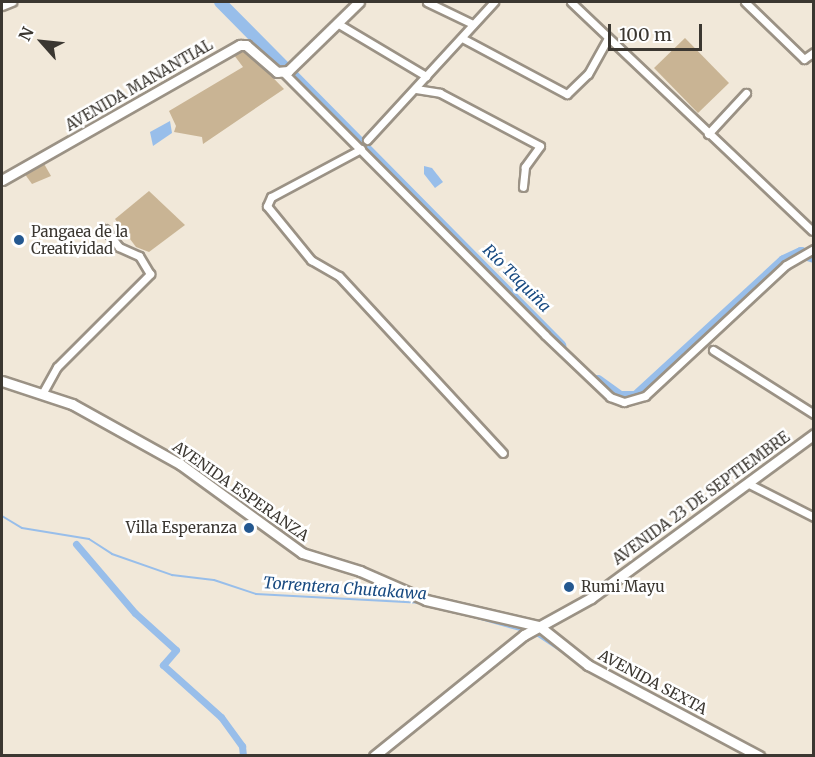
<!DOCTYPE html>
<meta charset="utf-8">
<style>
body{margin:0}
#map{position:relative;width:815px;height:757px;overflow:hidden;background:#f1e8d9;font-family:Merriweather,serif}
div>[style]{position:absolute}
.green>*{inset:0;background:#c9b494}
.water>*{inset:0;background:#98beea}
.stream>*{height:2px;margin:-1px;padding:0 1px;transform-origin:1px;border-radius:1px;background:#98beea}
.canal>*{height:7px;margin:-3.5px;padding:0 3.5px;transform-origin:3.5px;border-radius:3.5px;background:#98beea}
.river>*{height:12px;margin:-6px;padding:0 6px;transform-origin:6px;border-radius:6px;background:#98beea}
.roads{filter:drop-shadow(2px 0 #9b9285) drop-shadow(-2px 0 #9b9285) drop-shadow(0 2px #9b9285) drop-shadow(0 -2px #9b9285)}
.street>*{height:7px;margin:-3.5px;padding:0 3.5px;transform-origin:3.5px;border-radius:3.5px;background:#fff}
.secondary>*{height:9px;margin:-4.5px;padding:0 4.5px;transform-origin:4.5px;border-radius:4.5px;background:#fff}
.dots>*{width:16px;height:16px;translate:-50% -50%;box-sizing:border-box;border:3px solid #fff;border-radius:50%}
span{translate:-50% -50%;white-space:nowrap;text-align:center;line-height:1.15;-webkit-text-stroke:5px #fff;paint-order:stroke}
.street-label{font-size:15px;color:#3b3731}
.poi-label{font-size:15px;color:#3b3731}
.left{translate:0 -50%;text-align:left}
.right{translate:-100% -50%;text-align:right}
.water-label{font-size:16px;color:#184a81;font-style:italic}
.frame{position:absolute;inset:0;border:3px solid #3b3731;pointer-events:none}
.north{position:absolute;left:12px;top:12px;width:60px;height:60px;-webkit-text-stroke:4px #fff;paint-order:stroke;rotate:297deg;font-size:16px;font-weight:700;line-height:24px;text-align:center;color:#3b3731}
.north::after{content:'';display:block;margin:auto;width:21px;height:27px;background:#3b3731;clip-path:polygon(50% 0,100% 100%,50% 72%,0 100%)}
.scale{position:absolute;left:608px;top:24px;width:94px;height:27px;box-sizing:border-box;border:3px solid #3b3731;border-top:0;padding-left:8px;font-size:18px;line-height:21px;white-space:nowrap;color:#3b3731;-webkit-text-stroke:4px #fff;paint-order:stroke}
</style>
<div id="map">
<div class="green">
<i style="clip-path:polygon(685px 38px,729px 83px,698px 113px,654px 68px)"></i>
<i style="clip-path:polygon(242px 51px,248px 52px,284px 89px,203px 144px,202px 137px,174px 132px,176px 126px,169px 111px,243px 67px,234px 55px)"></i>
<i style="clip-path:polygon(43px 162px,51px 176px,32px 184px,24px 173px)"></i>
<i style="clip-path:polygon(149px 191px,185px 225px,149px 252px,136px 247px,115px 219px)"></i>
</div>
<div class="water">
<i style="clip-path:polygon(170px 121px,172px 133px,153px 146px,150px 132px)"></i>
<i style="clip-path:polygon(424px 166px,432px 168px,443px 182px,435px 188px,424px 174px)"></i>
</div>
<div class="stream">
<i style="left:2px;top:516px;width:23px;rotate:31deg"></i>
<i style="left:22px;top:528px;width:68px;rotate:9.3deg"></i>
<i style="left:89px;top:539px;width:27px;rotate:33deg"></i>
<i style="left:112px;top:554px;width:64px;rotate:19.3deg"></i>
<i style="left:172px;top:575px;width:42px;rotate:6.8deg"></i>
<i style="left:214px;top:580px;width:44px;rotate:18.4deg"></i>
<i style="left:256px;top:594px;width:168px;rotate:3.1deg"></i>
<i style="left:452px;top:611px;width:71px;rotate:15.6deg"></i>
<i style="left:538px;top:636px;width:82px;rotate:33.5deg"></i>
<i style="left:606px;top:681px;width:161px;rotate:27.8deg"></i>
</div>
<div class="canal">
<i style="left:76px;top:544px;width:91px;rotate:49.5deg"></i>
<i style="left:135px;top:613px;width:55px;rotate:42.1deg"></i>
<i style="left:176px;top:650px;width:20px;rotate:131deg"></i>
<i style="left:163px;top:665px;width:78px;rotate:41.9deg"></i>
<i style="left:221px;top:717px;width:36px;rotate:54deg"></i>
<i style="left:242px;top:746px;width:10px;rotate:84deg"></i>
</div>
<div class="river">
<i style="left:220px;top:2px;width:484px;rotate:45.3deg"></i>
<i style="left:598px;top:381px;width:27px;rotate:36deg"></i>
<i style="left:620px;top:397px;width:16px"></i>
<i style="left:636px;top:397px;width:201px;rotate:-42.6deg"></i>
<i style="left:784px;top:261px;width:19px;rotate:-25deg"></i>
<i style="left:801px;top:253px;width:14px;rotate:17deg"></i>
</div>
<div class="roads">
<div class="street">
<i style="left:427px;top:2px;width:51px;rotate:25.6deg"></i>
<i style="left:571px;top:2px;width:332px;rotate:43.5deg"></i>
<i style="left:745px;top:2px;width:82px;rotate:44deg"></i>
<i style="left:804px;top:59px;width:12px;rotate:-35deg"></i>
<i style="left:2px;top:6px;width:11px;rotate:-22deg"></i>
<i style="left:337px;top:23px;width:104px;rotate:30.8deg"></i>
<i style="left:462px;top:38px;width:119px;rotate:28.1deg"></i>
<i style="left:567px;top:94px;width:29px;rotate:-44deg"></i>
<i style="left:588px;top:74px;width:41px;rotate:-60.9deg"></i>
<i style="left:284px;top:73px;width:370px;rotate:45.1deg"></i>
<i style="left:545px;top:335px;width:90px;rotate:43.6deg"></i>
<i style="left:610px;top:397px;width:15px;rotate:20deg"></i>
<i style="left:624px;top:402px;width:22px;rotate:-16deg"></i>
<i style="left:645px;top:396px;width:192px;rotate:-42.9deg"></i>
<i style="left:786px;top:265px;width:32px;rotate:-30deg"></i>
<i style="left:416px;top:89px;width:24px;rotate:9deg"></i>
<i style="left:440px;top:93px;width:113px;rotate:27.9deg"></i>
<i style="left:540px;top:146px;width:26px;rotate:126deg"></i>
<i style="left:525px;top:167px;width:20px;rotate:96deg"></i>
<i style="left:708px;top:134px;width:56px;rotate:-47.2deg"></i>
<i style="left:367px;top:140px;width:188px;rotate:-47.4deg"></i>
<i style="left:361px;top:149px;width:102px;rotate:151.9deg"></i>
<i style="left:271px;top:197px;width:10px;rotate:114deg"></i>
<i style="left:267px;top:206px;width:70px;rotate:50.8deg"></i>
<i style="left:311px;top:260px;width:32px;rotate:30deg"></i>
<i style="left:339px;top:276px;width:241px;rotate:47.2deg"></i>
<i style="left:713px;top:350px;width:120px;rotate:32.4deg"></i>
<i style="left:42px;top:394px;width:31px;rotate:-61deg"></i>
<i style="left:57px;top:367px;width:132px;rotate:-45deg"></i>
<i style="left:150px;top:274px;width:21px;rotate:-121deg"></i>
<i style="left:139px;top:256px;width:22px;rotate:-156deg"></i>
<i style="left:119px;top:247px;width:23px;rotate:-128deg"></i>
<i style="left:749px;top:484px;width:73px;rotate:26.9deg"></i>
</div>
<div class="secondary">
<i style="left:2px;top:180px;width:274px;rotate:-29.6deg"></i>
<i style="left:240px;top:45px;width:6px"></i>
<i style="left:246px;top:45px;width:41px;rotate:41.1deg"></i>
<i style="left:277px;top:72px;width:11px;rotate:-5deg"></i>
<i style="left:288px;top:71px;width:99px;rotate:-44.2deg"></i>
<i style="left:2px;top:381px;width:74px;rotate:18.2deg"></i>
<i style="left:72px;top:404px;width:124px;rotate:29.1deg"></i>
<i style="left:180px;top:464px;width:151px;rotate:36.1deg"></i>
<i style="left:302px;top:553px;width:61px;rotate:17.2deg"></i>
<i style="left:360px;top:571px;width:72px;rotate:23.7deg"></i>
<i style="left:426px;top:600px;width:116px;rotate:13deg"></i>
<i style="left:539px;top:626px;width:63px;rotate:38.5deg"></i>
<i style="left:588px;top:665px;width:194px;rotate:28deg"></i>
<i style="left:374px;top:756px;width:193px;rotate:-38.9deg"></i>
<i style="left:524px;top:635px;width:77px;rotate:-28.9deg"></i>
<i style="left:591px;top:598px;width:277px;rotate:-36.3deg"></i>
</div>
</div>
<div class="dots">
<i style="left:19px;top:240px;background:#245890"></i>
<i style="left:249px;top:528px;background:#245890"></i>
<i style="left:569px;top:587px;background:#245890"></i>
</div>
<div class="street-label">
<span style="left:139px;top:85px;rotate:-30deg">AVENIDA MANANTIAL</span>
<span style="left:241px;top:491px;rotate:35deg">AVENIDA ESPERANZA</span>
<span style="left:701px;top:498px;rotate:-36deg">AVENIDA 23 DE SEPTIEMBRE</span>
<span style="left:653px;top:682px;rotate:28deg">AVENIDA SEXTA</span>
</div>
<div class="poi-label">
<span class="left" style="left:31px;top:240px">Pangaea de la<br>Creatividad</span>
<span class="right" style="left:237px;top:528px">Villa Esperanza</span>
<span class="left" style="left:581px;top:587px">Rumi Mayu</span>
</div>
<div class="water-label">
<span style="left:517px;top:278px;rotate:45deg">Río Taquiña</span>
<span style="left:345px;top:588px;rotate:4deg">Torrentera Chutakawa</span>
</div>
<div class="frame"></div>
<div class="north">N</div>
<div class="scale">100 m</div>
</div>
